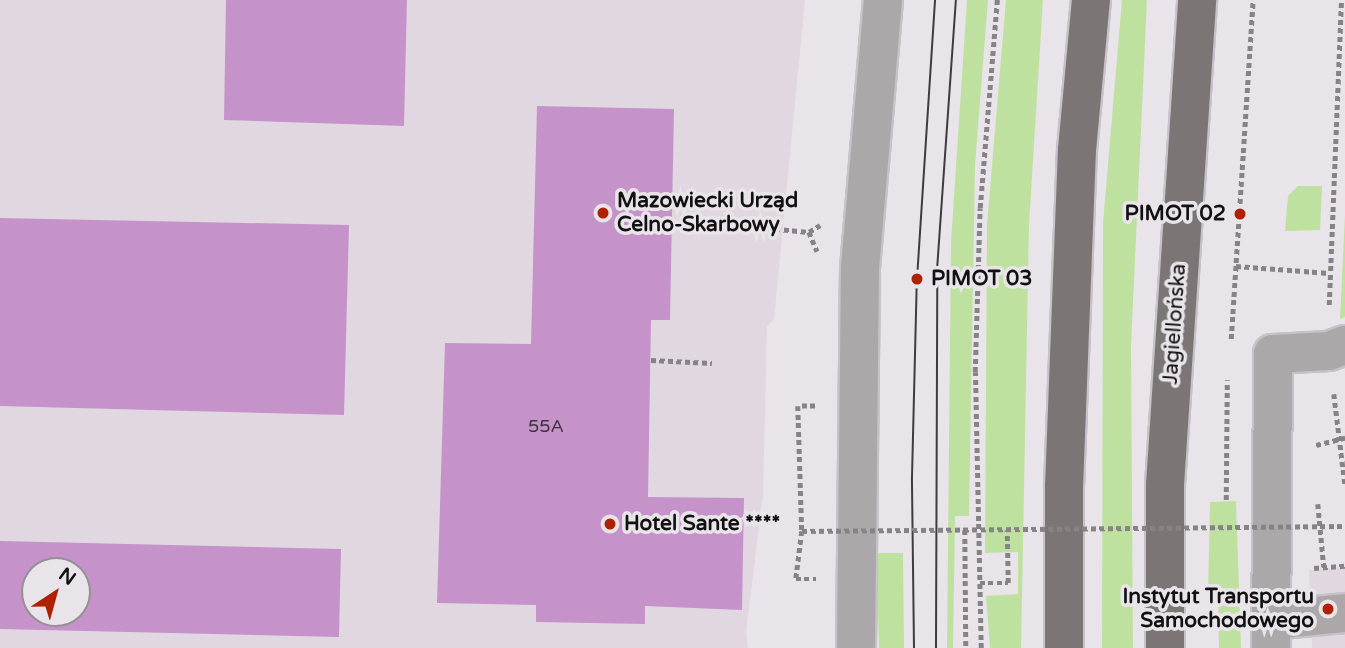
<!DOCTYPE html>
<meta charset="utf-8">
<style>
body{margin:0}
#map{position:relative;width:1345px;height:648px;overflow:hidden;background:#e9e4e9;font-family:"Varela Round",sans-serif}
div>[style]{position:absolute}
.built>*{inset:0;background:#e1d7e1}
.green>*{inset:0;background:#bfe1a0}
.building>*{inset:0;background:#c593ca}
.path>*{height:4.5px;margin-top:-2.25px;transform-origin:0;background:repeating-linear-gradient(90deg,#868386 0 5px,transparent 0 8.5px)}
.roads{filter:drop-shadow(2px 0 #c7c2c7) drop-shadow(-2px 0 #c7c2c7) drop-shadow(0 2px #c7c2c7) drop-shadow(0 -2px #c7c2c7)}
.minor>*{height:38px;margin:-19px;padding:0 19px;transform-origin:19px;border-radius:19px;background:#aca8a9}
.major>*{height:38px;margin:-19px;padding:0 19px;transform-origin:19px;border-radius:19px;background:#7b7576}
.tram>*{height:2px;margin:-1px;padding:0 1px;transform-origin:1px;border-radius:1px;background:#3e3c3e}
.path-bridge>*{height:4.5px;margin-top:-2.25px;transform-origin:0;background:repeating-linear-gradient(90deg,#868386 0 5px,transparent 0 8.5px)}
.dots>*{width:19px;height:19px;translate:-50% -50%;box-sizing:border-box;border:4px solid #e9e4e9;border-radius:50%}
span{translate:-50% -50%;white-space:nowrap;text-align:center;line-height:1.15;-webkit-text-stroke:7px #e9e4e9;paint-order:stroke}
.number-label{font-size:18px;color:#3f3240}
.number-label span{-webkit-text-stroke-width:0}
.poi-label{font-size:21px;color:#121112;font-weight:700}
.left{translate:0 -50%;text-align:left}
.right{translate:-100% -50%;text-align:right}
.street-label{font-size:21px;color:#121112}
.north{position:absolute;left:21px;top:557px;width:70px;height:70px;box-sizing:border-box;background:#e9e4e9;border:2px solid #939093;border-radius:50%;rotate:36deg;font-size:19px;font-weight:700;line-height:28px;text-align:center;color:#121112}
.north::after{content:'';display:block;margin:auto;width:24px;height:32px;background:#af2104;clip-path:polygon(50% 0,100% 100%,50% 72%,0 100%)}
</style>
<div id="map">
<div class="built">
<i style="clip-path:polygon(evenodd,0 0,805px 0,774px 319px,767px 327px,763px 494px,746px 632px,748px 648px,0 648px,0 0,35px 571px,77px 571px,77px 613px,35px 613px,35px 571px)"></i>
<i style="clip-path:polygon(1345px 567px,1345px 648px,1312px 648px,1309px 570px)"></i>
</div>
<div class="green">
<i style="clip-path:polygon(967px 0,988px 0,975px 165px,969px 516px,955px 516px,953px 648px,947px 648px,951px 242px)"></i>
<i style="clip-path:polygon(1006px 0,1043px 0,1029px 225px,1021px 648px,990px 648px,986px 596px,1018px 594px,1018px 552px,985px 553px,987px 225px)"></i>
<i style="clip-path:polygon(1122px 0,1147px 0,1131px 346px,1133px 648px,1102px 648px,1103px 223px)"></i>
<i style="clip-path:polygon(1298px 186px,1322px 186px,1320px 230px,1285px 231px,1288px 196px)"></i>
<i style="clip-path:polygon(1345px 215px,1345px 317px,1340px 319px)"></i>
<i style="clip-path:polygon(1236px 501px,1241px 648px,1219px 648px,1218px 595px,1208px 594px,1210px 502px)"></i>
<i style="clip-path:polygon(876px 553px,903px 553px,904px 648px,879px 648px)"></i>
</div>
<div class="building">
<i style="clip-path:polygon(226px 0,407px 0,404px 126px,224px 120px)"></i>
<i style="clip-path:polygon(537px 106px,674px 109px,670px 320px,651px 320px,648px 497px,744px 498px,742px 610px,645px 606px,645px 624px,536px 622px,536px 605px,437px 603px,445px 343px,531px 344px)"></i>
<i style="clip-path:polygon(0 218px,349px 225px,344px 415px,0 406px)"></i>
<i style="clip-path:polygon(evenodd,0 541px,341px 549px,339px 637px,0 629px,0 541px,35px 571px,77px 571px,77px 613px,35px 613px,35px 571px)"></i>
</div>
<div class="path">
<i style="left:716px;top:223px;width:93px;rotate:5.5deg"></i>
<i style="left:809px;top:232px;width:21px;rotate:67deg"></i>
<i style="left:809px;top:232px;width:13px;rotate:-32deg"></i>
<i style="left:1236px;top:266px;width:93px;rotate:4.3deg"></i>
<i style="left:1329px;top:305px;width:305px;rotate:-87.7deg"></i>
<i style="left:1231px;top:339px;width:340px;rotate:-86.3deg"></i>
<i style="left:651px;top:360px;width:61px;rotate:2.8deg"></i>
<i style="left:1334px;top:394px;width:91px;rotate:83deg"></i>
<i style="left:815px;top:406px;width:17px;rotate:180deg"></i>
<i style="left:798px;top:406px;width:125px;rotate:88.2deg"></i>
<i style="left:802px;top:531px;width:48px;rotate:97.1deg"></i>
<i style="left:796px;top:579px;width:20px"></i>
<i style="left:1316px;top:445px;width:30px;rotate:-14deg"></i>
<i style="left:1226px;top:500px;width:120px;rotate:-89.5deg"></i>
<i style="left:1318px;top:504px;width:63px;rotate:84.6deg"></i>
<i style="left:965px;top:530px;width:118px;rotate:89.5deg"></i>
<i style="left:1314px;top:568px;width:31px;rotate:-4deg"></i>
<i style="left:980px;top:583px;width:28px"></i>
<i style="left:1008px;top:583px;width:53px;rotate:-91.1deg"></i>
<i style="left:981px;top:648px;width:276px;rotate:-91.2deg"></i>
<i style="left:975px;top:372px;width:164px;rotate:-88.3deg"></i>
<i style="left:980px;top:208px;width:209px;rotate:-85.3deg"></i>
</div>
<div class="roads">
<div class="minor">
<i style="left:1271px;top:620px;width:74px;rotate:-5.4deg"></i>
<i style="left:856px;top:648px;width:380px;rotate:-89.4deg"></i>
<i style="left:860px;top:268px;width:269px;rotate:-85.1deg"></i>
<i style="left:1271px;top:648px;width:294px;rotate:-89.6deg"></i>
<i style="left:1273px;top:354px;width:56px;rotate:-3.1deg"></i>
<i style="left:1329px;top:351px;width:17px;rotate:-21deg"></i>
</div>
<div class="major">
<i style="left:1064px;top:648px;width:161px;rotate:-90deg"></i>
<i style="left:1064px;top:487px;width:337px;rotate:-87.8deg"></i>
<i style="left:1077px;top:150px;width:151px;rotate:-84.7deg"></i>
<i style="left:1165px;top:648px;width:163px;rotate:-90deg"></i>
<i style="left:1165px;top:485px;width:486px;rotate:-86.2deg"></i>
</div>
</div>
<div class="tram">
<i style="left:914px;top:648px;width:171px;rotate:-90.7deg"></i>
<i style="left:912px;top:477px;width:198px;rotate:-88.6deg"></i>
<i style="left:917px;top:279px;width:280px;rotate:-86.3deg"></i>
<i style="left:936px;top:648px;width:378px;rotate:-89.8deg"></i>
<i style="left:937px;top:270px;width:271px;rotate:-86deg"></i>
</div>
<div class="path-bridge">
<i style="left:802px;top:531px;width:543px;rotate:-0.53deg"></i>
</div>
<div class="dots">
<i style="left:603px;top:213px;background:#af2104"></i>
<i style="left:1240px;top:214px;background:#af2104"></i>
<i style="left:917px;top:279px;background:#af2104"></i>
<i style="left:610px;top:524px;background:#af2104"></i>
<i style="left:1328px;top:609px;background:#af2104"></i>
</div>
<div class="number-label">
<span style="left:546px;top:426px">55A</span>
</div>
<div class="poi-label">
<span class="left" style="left:617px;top:213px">Mazowiecki Urząd<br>Celno-Skarbowy</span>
<span class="right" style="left:1226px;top:214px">PIMOT 02</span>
<span class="left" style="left:931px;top:279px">PIMOT 03</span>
<span class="left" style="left:624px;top:524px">Hotel Sante ****</span>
<span class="right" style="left:1314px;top:609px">Instytut Transportu<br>Samochodowego</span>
</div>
<div class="street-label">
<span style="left:1175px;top:324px;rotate:-86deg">Jagiellońska</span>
</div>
<div class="north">N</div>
</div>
